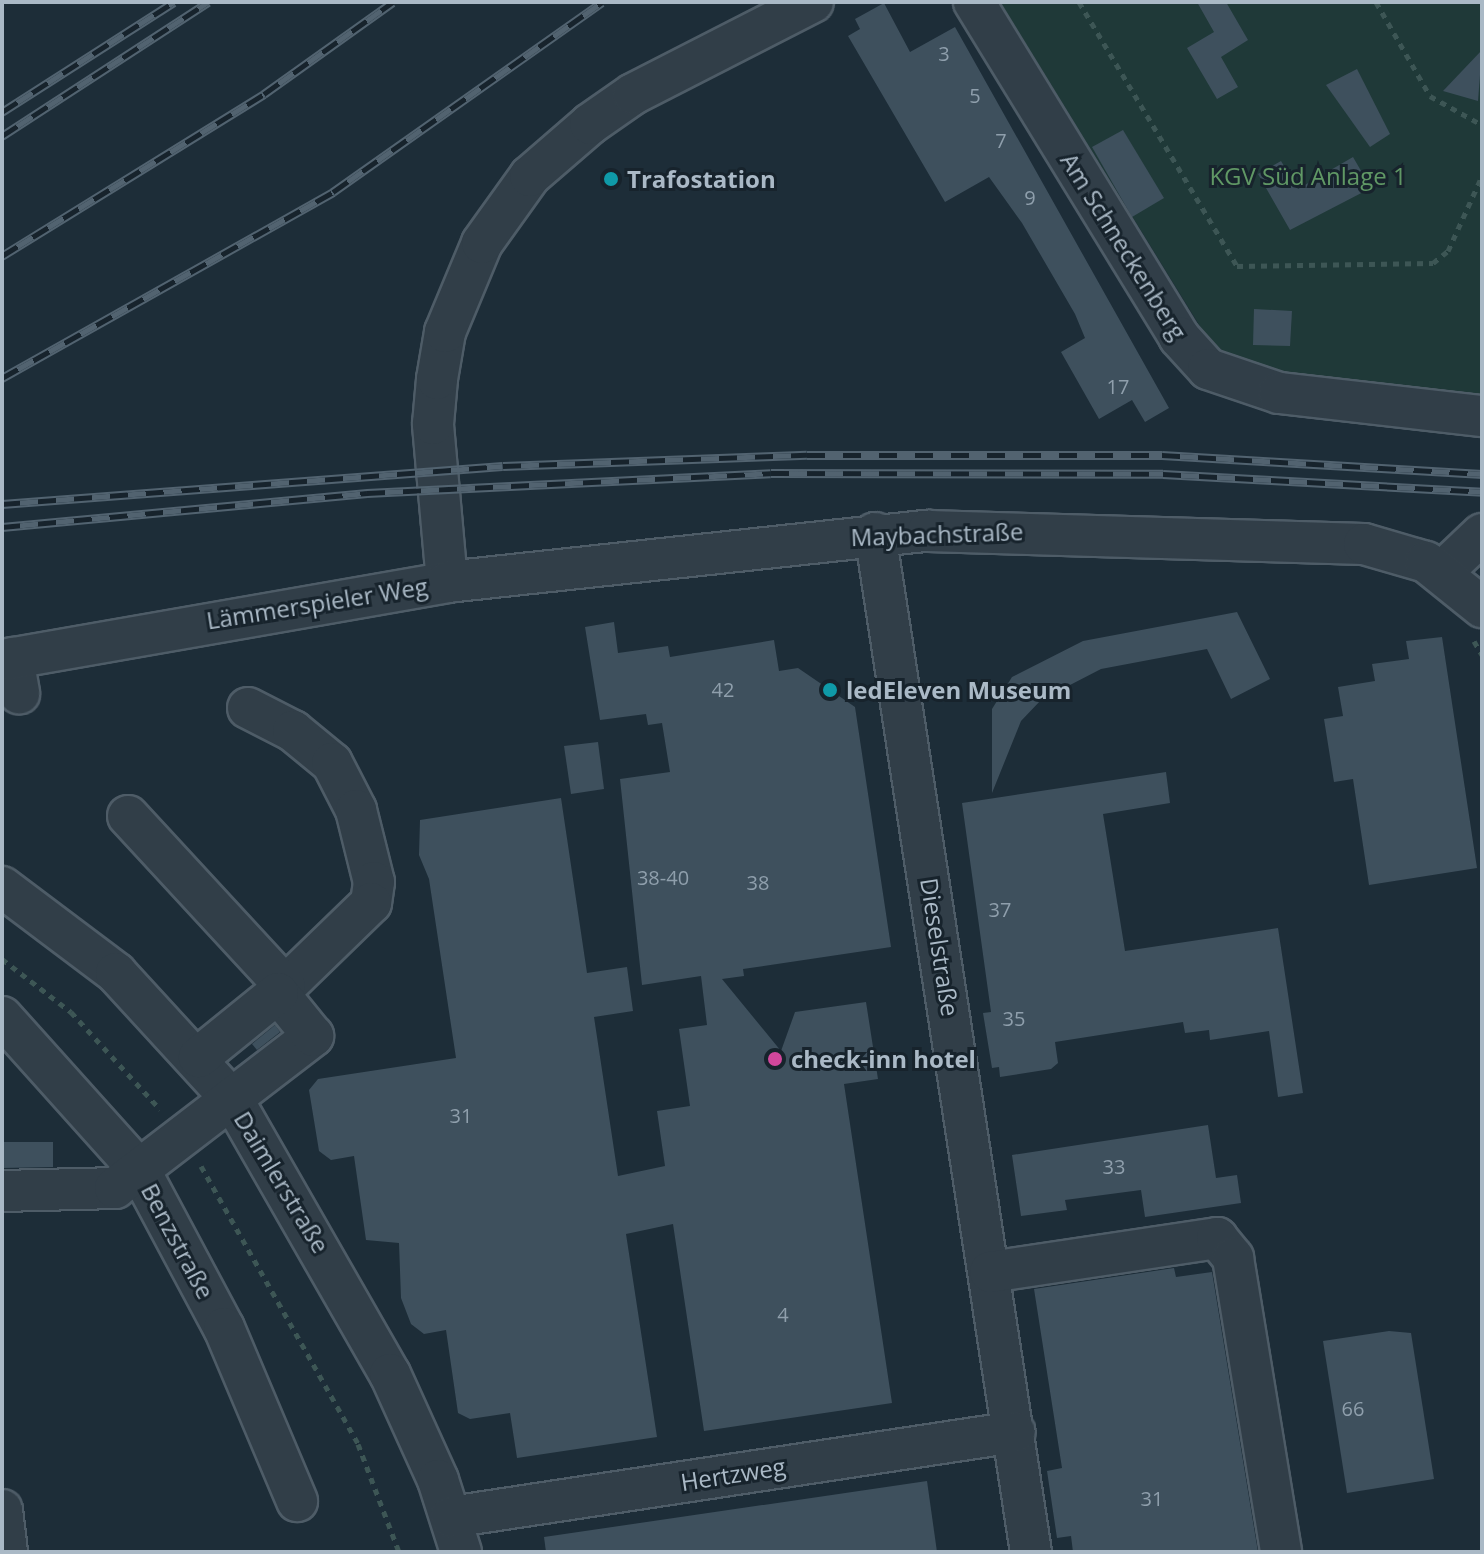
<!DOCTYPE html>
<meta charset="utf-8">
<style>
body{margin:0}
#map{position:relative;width:1484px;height:1554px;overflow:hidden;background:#1d2d38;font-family:"Open Sans",sans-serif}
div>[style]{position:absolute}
.green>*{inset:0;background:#1f3938}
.building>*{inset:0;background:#3e505d}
.path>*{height:5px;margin-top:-2.5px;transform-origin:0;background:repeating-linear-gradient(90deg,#3d5655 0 6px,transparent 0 12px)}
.roads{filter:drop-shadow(2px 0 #4e5c67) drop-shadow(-2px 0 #4e5c67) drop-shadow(0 2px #4e5c67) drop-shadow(0 -2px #4e5c67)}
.minor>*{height:40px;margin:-20px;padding:0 20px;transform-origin:20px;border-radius:20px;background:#313e48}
.rail>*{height:9px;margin-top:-4.5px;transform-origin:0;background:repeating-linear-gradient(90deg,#17232c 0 18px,#526370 0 36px);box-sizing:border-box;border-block:2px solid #526370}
.dots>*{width:22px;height:22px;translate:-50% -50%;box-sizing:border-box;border:4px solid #17232c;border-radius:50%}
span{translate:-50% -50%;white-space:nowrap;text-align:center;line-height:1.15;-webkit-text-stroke:6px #17232c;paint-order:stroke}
.number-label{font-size:20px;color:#8f9fac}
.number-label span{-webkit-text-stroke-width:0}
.park-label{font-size:24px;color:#609865}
.poi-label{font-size:24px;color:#aab9c6;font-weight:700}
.left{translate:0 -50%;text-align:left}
.street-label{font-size:24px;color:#aab9c6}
.frame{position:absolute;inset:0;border:4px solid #aab9c6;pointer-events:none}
</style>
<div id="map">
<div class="green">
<i style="clip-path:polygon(1000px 2px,1482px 2px,1482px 395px,1251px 370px,1219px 357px)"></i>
</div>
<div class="building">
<i style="clip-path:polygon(1197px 2px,1226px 2px,1248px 40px,1221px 57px,1238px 87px,1217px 99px,1187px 48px,1214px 32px)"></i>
<i style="clip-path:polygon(884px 3px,910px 52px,955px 27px,1169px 408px,1145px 422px,1132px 400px,1099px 419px,1061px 352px,1085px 338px,1075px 314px,1022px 223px,989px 177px,945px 202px,848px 36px,860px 29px,855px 19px)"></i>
<i style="clip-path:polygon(1482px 50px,1478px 101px,1443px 91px)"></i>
<i style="clip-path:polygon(1357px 69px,1390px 134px,1370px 147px,1326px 85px)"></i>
<i style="clip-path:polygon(1123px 130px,1164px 198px,1132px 217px,1092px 147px)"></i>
<i style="clip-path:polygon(1353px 157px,1371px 188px,1290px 230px,1258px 174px,1281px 161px,1298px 189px)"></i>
<i style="clip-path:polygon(1254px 309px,1292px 311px,1290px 346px,1253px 345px)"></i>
<i style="clip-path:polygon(1237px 612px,1270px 679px,1231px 699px,1207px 649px,1101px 669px,1041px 700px,1021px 721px,992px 793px,992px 709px,1012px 677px,1083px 641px)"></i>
<i style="clip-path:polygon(614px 622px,618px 653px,668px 646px,670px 657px,774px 640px,779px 671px,798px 668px,855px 707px,891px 947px,743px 969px,744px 976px,722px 979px,781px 1051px,795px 1012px,866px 1002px,878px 1079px,844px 1084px,892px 1403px,704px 1431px,673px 1224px,626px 1234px,657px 1437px,517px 1458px,510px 1413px,470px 1419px,458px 1413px,446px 1330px,424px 1334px,411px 1324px,401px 1298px,399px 1243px,366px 1240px,354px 1156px,331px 1160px,319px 1151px,309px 1090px,318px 1079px,456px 1058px,429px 879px,419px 855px,420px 820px,561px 798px,587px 973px,627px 967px,633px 1011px,594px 1017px,618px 1176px,665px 1166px,657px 1111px,690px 1106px,679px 1029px,707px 1025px,701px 976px,642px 985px,620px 779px,670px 772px,662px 723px,648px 725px,646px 714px,600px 720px,585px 627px)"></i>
<i style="clip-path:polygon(1442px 637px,1477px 868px,1369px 885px,1353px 779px,1334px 782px,1324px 719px,1343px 716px,1338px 687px,1375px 681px,1372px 664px,1409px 659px,1406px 641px)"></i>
<i style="clip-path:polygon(598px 742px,604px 789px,571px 794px,564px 746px)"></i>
<i style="clip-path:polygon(1166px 772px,1170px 803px,1103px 814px,1125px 951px,1278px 928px,1303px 1093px,1278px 1097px,1269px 1031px,1210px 1040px,1209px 1030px,1185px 1033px,1183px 1022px,1055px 1042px,1058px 1063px,1051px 1069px,1000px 1077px,999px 1067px,992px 1068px,983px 1013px,991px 1012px,962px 803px)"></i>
<i style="clip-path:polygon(275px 1025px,280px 1032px,257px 1050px,252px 1044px)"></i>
<i style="clip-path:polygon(1208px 1125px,1216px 1178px,1237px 1175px,1241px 1203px,1145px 1217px,1141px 1190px,1065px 1200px,1067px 1210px,1021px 1216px,1012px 1155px)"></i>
<i style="clip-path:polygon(2px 1142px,53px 1142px,53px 1167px,2px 1168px)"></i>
<i style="clip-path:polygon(1174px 1268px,1176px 1277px,1212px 1272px,1258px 1552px,1073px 1552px,1071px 1536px,1057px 1538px,1047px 1471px,1062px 1468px,1034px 1289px)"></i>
<i style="clip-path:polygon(1389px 1331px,1411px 1333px,1434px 1479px,1347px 1493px,1323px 1341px)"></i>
<i style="clip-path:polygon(927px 1481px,937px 1552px,546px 1552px,544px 1537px)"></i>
</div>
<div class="path">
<i style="left:1079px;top:2px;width:308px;rotate:59.1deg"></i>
<i style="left:1237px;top:266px;width:196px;rotate:-0.9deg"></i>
<i style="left:1433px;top:263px;width:19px;rotate:-39deg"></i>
<i style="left:1448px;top:251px;width:82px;rotate:-65.6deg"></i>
<i style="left:1376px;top:2px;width:108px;rotate:60.1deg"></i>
<i style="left:1430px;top:96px;width:60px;rotate:29.1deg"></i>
<i style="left:1474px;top:641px;width:16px;rotate:60deg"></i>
<i style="left:2px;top:959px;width:87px;rotate:37.5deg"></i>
<i style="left:71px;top:1012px;width:132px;rotate:47.5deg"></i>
<i style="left:201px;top:1166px;width:319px;rotate:60.5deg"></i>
<i style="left:358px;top:1444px;width:116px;rotate:69.2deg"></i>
</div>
<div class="roads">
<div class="minor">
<i style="left:974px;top:2px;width:393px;rotate:58.5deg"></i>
<i style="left:1179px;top:337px;width:43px;rotate:47.8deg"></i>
<i style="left:1208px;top:369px;width:75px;rotate:18.7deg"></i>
<i style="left:1279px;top:393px;width:204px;rotate:6.5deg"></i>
<i style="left:875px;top:533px;width:1031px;rotate:81.3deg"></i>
<i style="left:1442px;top:572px;width:55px;rotate:-43.5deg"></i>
<i style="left:447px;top:582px;width:159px;rotate:-95.1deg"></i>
<i style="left:433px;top:424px;width:45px;rotate:-84.9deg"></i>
<i style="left:437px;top:379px;width:48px;rotate:-80.3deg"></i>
<i style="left:445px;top:332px;width:96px;rotate:-67.4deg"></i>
<i style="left:482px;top:243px;width:82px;rotate:-54.4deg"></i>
<i style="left:530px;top:176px;width:79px;rotate:-40.9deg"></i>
<i style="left:590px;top:124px;width:52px;rotate:-34.9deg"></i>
<i style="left:633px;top:94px;width:202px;rotate:-27.1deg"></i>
<i style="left:13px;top:658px;width:36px;rotate:80deg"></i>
<i style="left:2px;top:660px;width:452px;rotate:-9.9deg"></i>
<i style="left:447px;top:582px;width:484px;rotate:-6.1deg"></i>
<i style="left:928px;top:531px;width:436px;rotate:1.7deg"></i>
<i style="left:1364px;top:544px;width:65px;rotate:16.2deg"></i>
<i style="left:1426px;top:562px;width:72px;rotate:38.8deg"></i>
<i style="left:248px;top:708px;width:51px;rotate:27.1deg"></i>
<i style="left:293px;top:731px;width:50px;rotate:39.4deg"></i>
<i style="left:332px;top:763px;width:53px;rotate:62.9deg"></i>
<i style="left:356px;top:810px;width:74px;rotate:76deg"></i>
<i style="left:374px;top:882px;width:21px;rotate:98deg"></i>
<i style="left:371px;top:903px;width:129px;rotate:135.9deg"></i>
<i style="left:128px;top:816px;width:231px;rotate:47.3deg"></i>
<i style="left:2px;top:887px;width:143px;rotate:37deg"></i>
<i style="left:116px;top:973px;width:175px;rotate:47.5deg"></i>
<i style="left:234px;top:1102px;width:314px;rotate:60.2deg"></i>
<i style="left:390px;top:1374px;width:116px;rotate:65.6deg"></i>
<i style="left:438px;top:1480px;width:76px;rotate:72.3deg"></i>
<i style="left:2px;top:1017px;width:207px;rotate:48.1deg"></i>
<i style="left:140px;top:1171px;width:178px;rotate:61.9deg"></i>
<i style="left:224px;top:1328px;width:188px;rotate:67.1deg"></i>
<i style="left:2px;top:1191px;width:113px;rotate:-1.5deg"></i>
<i style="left:115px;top:1188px;width:250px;rotate:-37.5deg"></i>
<i style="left:313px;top:1036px;width:55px;rotate:-129.1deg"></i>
<i style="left:278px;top:993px;width:102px;rotate:141deg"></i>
<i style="left:990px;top:1272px;width:230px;rotate:-8.5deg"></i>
<i style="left:1217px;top:1238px;width:26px;rotate:51deg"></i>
<i style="left:1233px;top:1258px;width:298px;rotate:80.7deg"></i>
<i style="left:2px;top:1510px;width:42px;rotate:83.2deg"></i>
<i style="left:451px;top:1517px;width:570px;rotate:-8.57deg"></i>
</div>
</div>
<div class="rail">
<i style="left:2px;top:112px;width:204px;rotate:-32.6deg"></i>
<i style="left:2px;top:136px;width:246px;rotate:-33deg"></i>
<i style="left:2px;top:256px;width:308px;rotate:-31.7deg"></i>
<i style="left:264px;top:94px;width:158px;rotate:-35.5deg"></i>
<i style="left:2px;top:378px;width:380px;rotate:-29.3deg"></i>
<i style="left:333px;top:192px;width:329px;rotate:-35.2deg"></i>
<i style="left:2px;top:504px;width:502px;rotate:-4.34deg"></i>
<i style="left:503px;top:466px;width:304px;rotate:-2.1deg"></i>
<i style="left:807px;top:455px;width:355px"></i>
<i style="left:1162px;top:455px;width:321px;rotate:3.4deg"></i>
<i style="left:2px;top:527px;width:367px;rotate:-5.3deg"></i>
<i style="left:367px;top:493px;width:404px;rotate:-2.8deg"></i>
<i style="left:771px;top:473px;width:392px;rotate:0.1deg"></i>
<i style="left:1163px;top:474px;width:320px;rotate:3.2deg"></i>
</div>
<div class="dots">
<i style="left:611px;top:179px;background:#0f9aa8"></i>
<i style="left:830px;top:690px;background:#0f9aa8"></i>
<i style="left:775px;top:1059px;background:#d1479c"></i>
</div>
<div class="number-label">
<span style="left:944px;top:53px">3</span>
<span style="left:975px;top:95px">5</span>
<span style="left:1001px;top:140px">7</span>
<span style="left:1030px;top:197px">9</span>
<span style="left:1118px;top:386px">17</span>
<span style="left:723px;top:689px">42</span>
<span style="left:663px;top:877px">38-40</span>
<span style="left:758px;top:882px">38</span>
<span style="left:1000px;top:909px">37</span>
<span style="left:1014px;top:1018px">35</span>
<span style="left:461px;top:1115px">31</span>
<span style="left:1114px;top:1166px">33</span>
<span style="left:783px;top:1314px">4</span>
<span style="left:1353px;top:1408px">66</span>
<span style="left:1152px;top:1498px">31</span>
</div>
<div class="park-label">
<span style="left:1308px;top:176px">KGV Süd Anlage 1</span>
</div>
<div class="poi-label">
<span class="left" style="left:627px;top:179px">Trafostation</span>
<span class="left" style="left:846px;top:690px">ledEleven Museum</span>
<span class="left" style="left:791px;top:1059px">check-inn hotel</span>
</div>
<div class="street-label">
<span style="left:1124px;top:246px;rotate:58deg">Am Schneckenberg</span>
<span style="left:937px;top:534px;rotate:-2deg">Maybachstraße</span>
<span style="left:317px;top:603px;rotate:-9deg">Lämmerspieler Weg</span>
<span style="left:940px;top:947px;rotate:81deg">Dieselstraße</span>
<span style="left:282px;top:1182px;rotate:59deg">Daimlerstraße</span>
<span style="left:178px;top:1241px;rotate:62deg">Benzstraße</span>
<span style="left:733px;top:1474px;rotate:-9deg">Hertzweg</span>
</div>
<div class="frame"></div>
</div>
